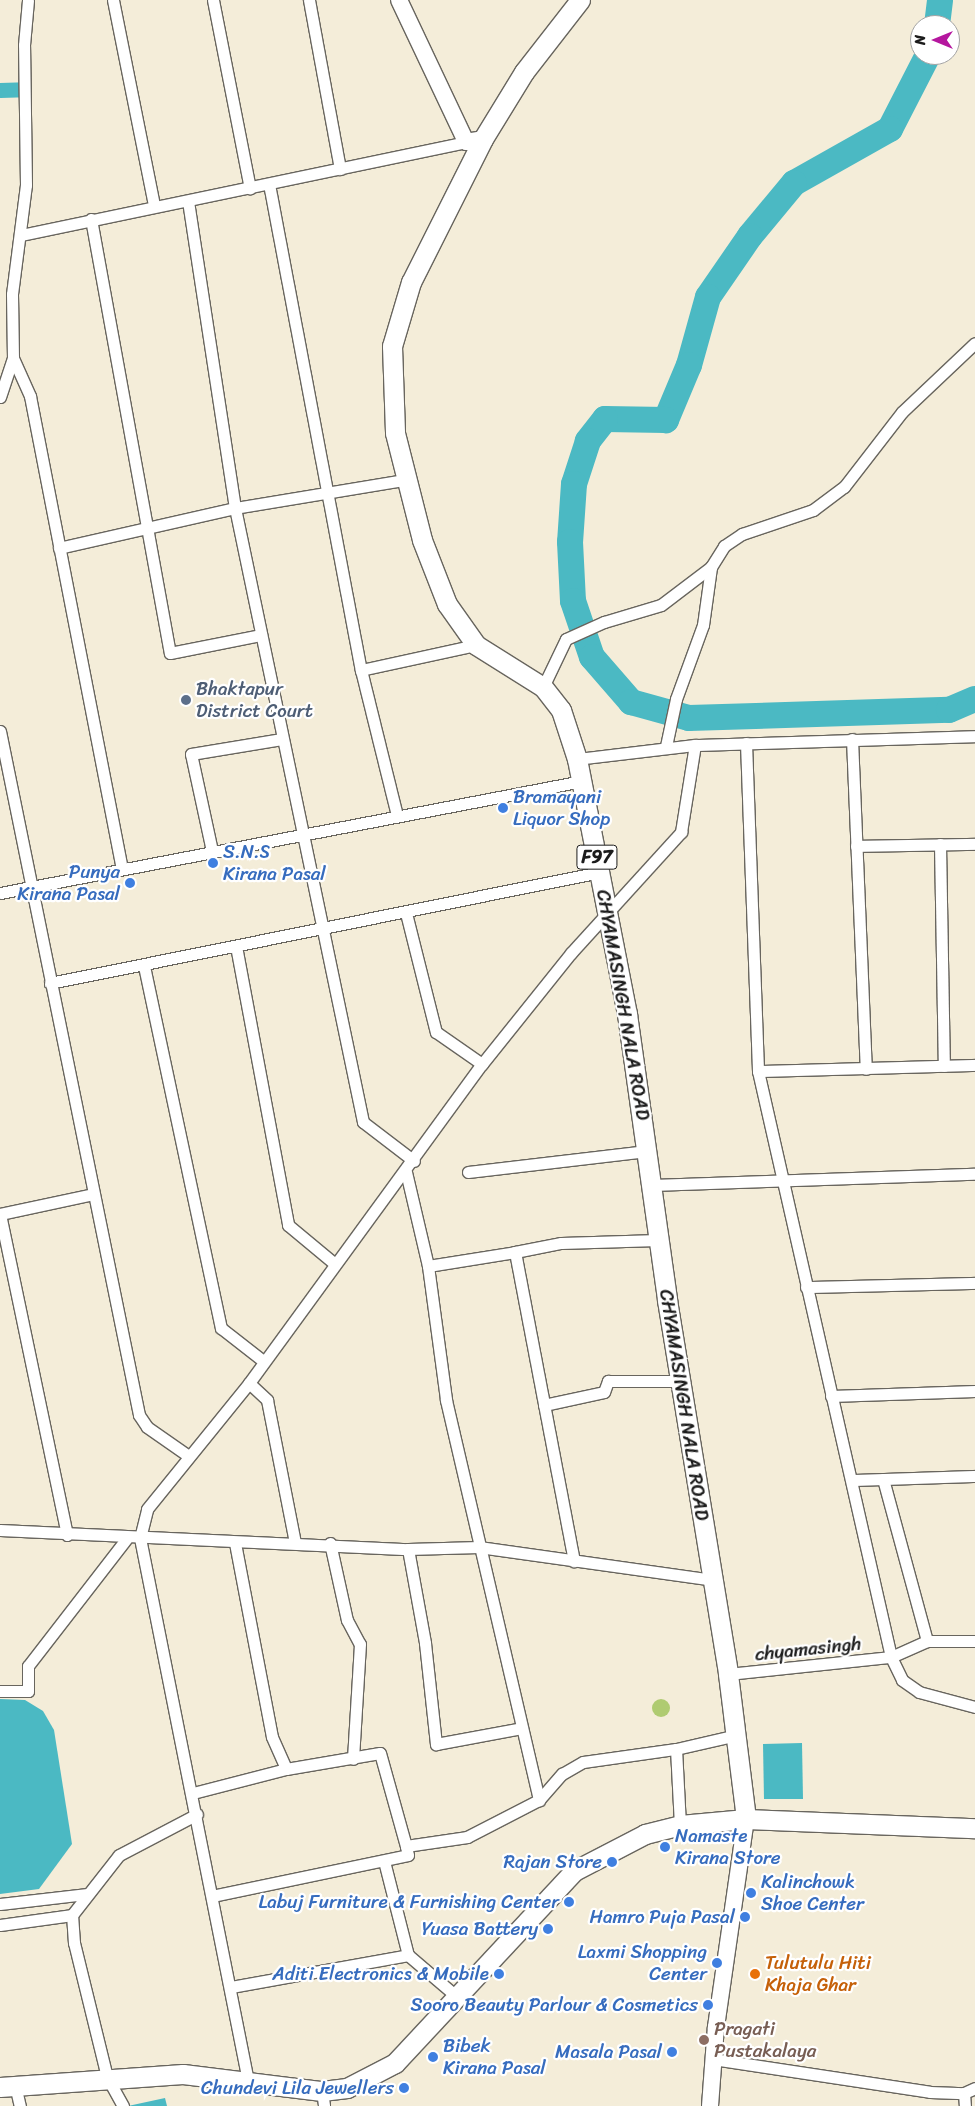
<!DOCTYPE html>
<style>
body{margin:0}
#map{position:relative;width:975px;height:2106px;overflow:hidden;background:#f4edd9;font-family:Sriracha,sans-serif}
div>[style]{position:absolute}
.green>*{inset:0;background:#afcb71}
.round{border-radius:50%}
.water>*{inset:0;background:#4bb9c3}
.canal>*{height:15px;margin:-7.5px;padding:0 7.5px;transform-origin:7.5px;border-radius:7.5px;background:#4bb9c3}
.river>*{height:26px;margin:-13px;padding:0 13px;transform-origin:13px;border-radius:13px;background:#4bb9c3}
.roads{filter:drop-shadow(1px 0 #68655e) drop-shadow(-1px 0 #68655e) drop-shadow(0 1px #68655e) drop-shadow(0 -1px #68655e)}
.street>*{height:11px;margin:-5.5px;padding:0 5.5px;transform-origin:5.5px;border-radius:5.5px;background:#fff}
.secondary>*{height:16px;margin:-8px;padding:0 8px;transform-origin:8px;border-radius:8px;background:#fff}
.primary>*{height:19px;margin:-9.5px;padding:0 9.5px;transform-origin:9.5px;border-radius:9.5px;background:#fff}
.dots>*{width:14px;height:14px;translate:-50% -50%;box-sizing:border-box;border:2px solid #fff;border-radius:50%}
span{translate:-50% -50%;white-space:nowrap;text-align:center;line-height:1.15;-webkit-text-stroke:4.5px #fff;paint-order:stroke}
.shield-label span{padding:1px 4px;background:#fff;border:1px solid;border-radius:4px;-webkit-text-stroke-width:0}
.shield-label{font-size:18px;color:#1c1c1c;font-weight:700}
.service-label{font-size:19px;color:#4e5e75}
.left{translate:0 -50%;text-align:left}
.shop-label{font-size:19px;color:#366cbe}
.right{translate:-100% -50%;text-align:right}
.street-label{font-size:19px;color:#1c1c1c}
.food-label{font-size:19px;color:#c56008}
.education-label{font-size:19px;color:#785e54}
.north{position:absolute;left:910px;top:15px;width:50px;height:50px;box-sizing:border-box;background:#fff;border:1px solid #a4a4a4;border-radius:50%;rotate:270deg;font-size:14px;font-weight:700;line-height:20px;text-align:center;color:#1c1c1c}
.north::after{content:'';display:block;margin:auto;width:18px;height:22px;background:#b5179e;clip-path:polygon(50% 0,100% 100%,50% 72%,0 100%)}
</style>
<div id="map">
<div class="green">
<i class="round" style="left:652px;top:1699px;width:18px;height:18px"></i>
</div>
<div class="water">
<i style="clip-path:polygon(0 1699px,25px 1700px,43px 1711px,54px 1730px,72px 1844px,39px 1889px,0 1894px)"></i>
<i style="clip-path:polygon(802px 1743px,803px 1799px,764px 1799px,763px 1744px)"></i>
<i style="clip-path:polygon(165px 2098px,167px 2106px,128px 2106px)"></i>
</div>
<div class="canal">
<i style="left:0;top:90px;width:24px;rotate:-2deg"></i>
</div>
<div class="river">
<i style="left:937px;top:25px;width:25px;rotate:-83deg"></i>
<i style="left:928px;top:55px;width:83px;rotate:117.2deg"></i>
<i style="left:890px;top:129px;width:110px;rotate:150.6deg"></i>
<i style="left:794px;top:183px;width:69px;rotate:129.7deg"></i>
<i style="left:750px;top:236px;width:74px;rotate:124.5deg"></i>
<i style="left:708px;top:297px;width:71px;rotate:105.6deg"></i>
<i style="left:689px;top:365px;width:60px;rotate:112.7deg"></i>
<i style="left:666px;top:420px;width:61px;rotate:-179.1deg"></i>
<i style="left:605px;top:419px;width:28px;rotate:128deg"></i>
<i style="left:588px;top:441px;width:45px;rotate:108deg"></i>
<i style="left:574px;top:484px;width:58px;rotate:93.9deg"></i>
<i style="left:570px;top:542px;width:59px;rotate:87.1deg"></i>
<i style="left:573px;top:601px;width:59px;rotate:71.3deg"></i>
<i style="left:592px;top:657px;width:60px;rotate:49.1deg"></i>
<i style="left:631px;top:702px;width:60px;rotate:15.4deg"></i>
<i style="left:689px;top:718px;width:260px;rotate:-1.8deg"></i>
<i style="left:949px;top:710px;width:28px;rotate:-23deg"></i>
</div>
<div class="roads">
<div class="street">
<i style="left:113px;top:0;width:210px;rotate:78.7deg"></i>
<i style="left:213px;top:0;width:192px;rotate:78.9deg"></i>
<i style="left:309px;top:0;width:172px;rotate:79.6deg"></i>
<i style="left:269px;top:184px;width:495px;rotate:79.3deg"></i>
<i style="left:361px;top:670px;width:150px;rotate:76.1deg"></i>
<i style="left:188px;top:201px;width:311px;rotate:81.3deg"></i>
<i style="left:235px;top:508px;width:627px;rotate:78.22deg"></i>
<i style="left:363px;top:1122px;width:64px;rotate:37.4deg"></i>
<i style="left:91px;top:219px;width:441px;rotate:79.7deg"></i>
<i style="left:170px;top:653px;width:93px;rotate:-11.2deg"></i>
<i style="left:21px;top:235px;width:455px;rotate:-11.8deg"></i>
<i style="left:13px;top:358px;width:42px;rotate:65.9deg"></i>
<i style="left:30px;top:396px;width:482px;rotate:79deg"></i>
<i style="left:0;top:397px;width:41px;rotate:-71.6deg"></i>
<i style="left:13px;top:358px;width:64px;rotate:-90.9deg"></i>
<i style="left:12px;top:294px;width:110px;rotate:-82.7deg"></i>
<i style="left:26px;top:185px;width:140px;rotate:-90.8deg"></i>
<i style="left:24px;top:45px;width:45px;rotate:-84.9deg"></i>
<i style="left:59px;top:548px;width:180px;rotate:-12.8deg"></i>
<i style="left:235px;top:508px;width:171px;rotate:-9.4deg"></i>
<i style="left:361px;top:670px;width:118px;rotate:-12.3deg"></i>
<i style="left:543px;top:687px;width:53px;rotate:-64.4deg"></i>
<i style="left:566px;top:639px;width:42px;rotate:-24.1deg"></i>
<i style="left:604px;top:622px;width:59px;rotate:-16.6deg"></i>
<i style="left:661px;top:605px;width:63px;rotate:-37.2deg"></i>
<i style="left:711px;top:567px;width:25px;rotate:-58deg"></i>
<i style="left:724px;top:546px;width:22px;rotate:-34deg"></i>
<i style="left:742px;top:534px;width:75px;rotate:-18.7deg"></i>
<i style="left:813px;top:510px;width:39px;rotate:-37deg"></i>
<i style="left:844px;top:487px;width:95px;rotate:-52.3deg"></i>
<i style="left:902px;top:412px;width:100px;rotate:-43.4deg"></i>
<i style="left:0;top:731px;width:698px;rotate:78.51deg"></i>
<i style="left:139px;top:1415px;width:14px;rotate:56deg"></i>
<i style="left:147px;top:1427px;width:49px;rotate:35deg"></i>
<i style="left:852px;top:739px;width:330px;rotate:87.6deg"></i>
<i style="left:746px;top:743px;width:328px;rotate:87.9deg"></i>
<i style="left:758px;top:1071px;width:601px;rotate:77.21deg"></i>
<i style="left:891px;top:1657px;width:25px;rotate:64deg"></i>
<i style="left:902px;top:1680px;width:21px;rotate:35deg"></i>
<i style="left:919px;top:1692px;width:58px;rotate:15deg"></i>
<i style="left:666px;top:746px;width:48px;rotate:-78deg"></i>
<i style="left:676px;top:699px;width:79px;rotate:-70deg"></i>
<i style="left:703px;top:625px;width:59px;rotate:-82.1deg"></i>
<i style="left:577px;top:759px;width:119px;rotate:-6.8deg"></i>
<i style="left:940px;top:844px;width:222px;rotate:89deg"></i>
<i style="left:856px;top:846px;width:119px;rotate:-1deg"></i>
<i style="left:212px;top:851px;width:99px;rotate:-102.2deg"></i>
<i style="left:191px;top:754px;width:92px;rotate:-9.4deg"></i>
<i style="left:0;top:893px;width:593px;rotate:-10.89deg"></i>
<i style="left:406px;top:913px;width:123px;rotate:75.9deg"></i>
<i style="left:436px;top:1032px;width:56px;rotate:34.8deg"></i>
<i style="left:236px;top:946px;width:284px;rotate:79.4deg"></i>
<i style="left:288px;top:1225px;width:61px;rotate:39.7deg"></i>
<i style="left:144px;top:966px;width:370px;rotate:78deg"></i>
<i style="left:221px;top:1328px;width:52px;rotate:38deg"></i>
<i style="left:50px;top:983px;width:561px;rotate:-11.41deg"></i>
<i style="left:758px;top:1071px;width:217px;rotate:-1.6deg"></i>
<i style="left:406px;top:1172px;width:97px;rotate:76.8deg"></i>
<i style="left:428px;top:1266px;width:135px;rotate:82.3deg"></i>
<i style="left:446px;top:1400px;width:411px;rotate:76.9deg"></i>
<i style="left:468px;top:1172px;width:180px;rotate:-6.7deg"></i>
<i style="left:652px;top:1185px;width:323px;rotate:-2deg"></i>
<i style="left:0;top:1214px;width:328px;rotate:78.2deg"></i>
<i style="left:0;top:1214px;width:95px;rotate:-12.1deg"></i>
<i style="left:515px;top:1252px;width:47px;rotate:-11.1deg"></i>
<i style="left:561px;top:1243px;width:97px;rotate:-1.8deg"></i>
<i style="left:428px;top:1266px;width:88px;rotate:-9.1deg"></i>
<i style="left:515px;top:1252px;width:315px;rotate:79.2deg"></i>
<i style="left:806px;top:1287px;width:169px;rotate:-1.4deg"></i>
<i style="left:249px;top:1383px;width:25px;rotate:43deg"></i>
<i style="left:267px;top:1400px;width:146px;rotate:78.9deg"></i>
<i style="left:831px;top:1396px;width:144px;rotate:-2deg"></i>
<i style="left:544px;top:1405px;width:61px;rotate:-12.2deg"></i>
<i style="left:604px;top:1392px;width:12px;rotate:-70deg"></i>
<i style="left:608px;top:1381px;width:72px"></i>
<i style="left:883px;top:1479px;width:168px;rotate:74.8deg"></i>
<i style="left:927px;top:1641px;width:48px"></i>
<i style="left:852px;top:1480px;width:123px;rotate:-1.9deg"></i>
<i style="left:0;top:1530px;width:408px;rotate:2.7deg"></i>
<i style="left:408px;top:1549px;width:71px;rotate:-1.6deg"></i>
<i style="left:479px;top:1547px;width:236px;rotate:8deg"></i>
<i style="left:235px;top:1543px;width:197px;rotate:79.2deg"></i>
<i style="left:272px;top:1737px;width:35px;rotate:66deg"></i>
<i style="left:330px;top:1543px;width:79px;rotate:77.6deg"></i>
<i style="left:347px;top:1620px;width:27px;rotate:62deg"></i>
<i style="left:360px;top:1644px;width:115px;rotate:93.5deg"></i>
<i style="left:408px;top:1549px;width:96px;rotate:79.7deg"></i>
<i style="left:425px;top:1643px;width:102px;rotate:83.8deg"></i>
<i style="left:436px;top:1744px;width:87px;rotate:-10.5deg"></i>
<i style="left:728px;top:1674px;width:164px;rotate:-6deg"></i>
<i style="left:891px;top:1657px;width:39px;rotate:-24deg"></i>
<i style="left:0;top:1691px;width:28px"></i>
<i style="left:28px;top:1691px;width:25px;rotate:-90deg"></i>
<i style="left:28px;top:1666px;width:162px;rotate:-52.3deg"></i>
<i style="left:193px;top:1793px;width:96px;rotate:-14.5deg"></i>
<i style="left:286px;top:1769px;width:95px;rotate:-9.7deg"></i>
<i style="left:380px;top:1753px;width:97px;rotate:74.4deg"></i>
<i style="left:680px;top:1825px;width:76px;rotate:-93deg"></i>
<i style="left:676px;top:1749px;width:63px;rotate:-12.9deg"></i>
<i style="left:384px;top:1861px;width:97px;rotate:75.7deg"></i>
<i style="left:408px;top:1955px;width:63px;rotate:40.5deg"></i>
<i style="left:212px;top:1896px;width:200px;rotate:-11.8deg"></i>
<i style="left:408px;top:1855px;width:9px;rotate:-103deg"></i>
<i style="left:406px;top:1846px;width:62px;rotate:-8.4deg"></i>
<i style="left:467px;top:1837px;width:81px;rotate:-27.2deg"></i>
<i style="left:539px;top:1800px;width:35px;rotate:-49deg"></i>
<i style="left:562px;top:1774px;width:24px;rotate:-30deg"></i>
<i style="left:583px;top:1762px;width:94px;rotate:-8deg"></i>
<i style="left:0;top:1904px;width:88px;rotate:-6.6deg"></i>
<i style="left:0;top:1925px;width:73px;rotate:-7.9deg"></i>
<i style="left:231px;top:1987px;width:180px;rotate:-10.2deg"></i>
<i style="left:713px;top:2059px;width:219px;rotate:8.6deg"></i>
<i style="left:930px;top:2092px;width:34px;rotate:2deg"></i>
<i style="left:964px;top:2093px;width:12px;rotate:-24deg"></i>
<i style="left:248px;top:2081px;width:554px;rotate:-101.25deg"></i>
<i style="left:140px;top:1538px;width:30px;rotate:-76deg"></i>
<i style="left:147px;top:1509px;width:162px;rotate:-51deg"></i>
<i style="left:249px;top:1383px;width:395px;rotate:-53.9deg"></i>
<i style="left:482px;top:1064px;width:142px;rotate:-51.3deg"></i>
<i style="left:571px;top:953px;width:164px;rotate:-47.7deg"></i>
<i style="left:681px;top:832px;width:88px;rotate:-80.9deg"></i>
<i style="left:695px;top:745px;width:280px;rotate:-1.8deg"></i>
<i style="left:15px;top:2085px;width:22px;rotate:77deg"></i>
<i style="left:322px;top:2091px;width:15px;rotate:82deg"></i>
<i style="left:964px;top:2093px;width:13px;rotate:86deg"></i>
<i style="left:123px;top:2106px;width:33px;rotate:-119deg"></i>
<i style="left:107px;top:2077px;width:138px;rotate:-103.8deg"></i>
<i style="left:74px;top:1943px;width:28px;rotate:-94deg"></i>
<i style="left:72px;top:1915px;width:76px;rotate:-51.9deg"></i>
<i style="left:119px;top:1855px;width:88px;rotate:-27.7deg"></i>
</div>
<div class="secondary">
<i style="left:399px;top:0;width:157px;rotate:64.7deg"></i>
<i style="left:466px;top:142px;width:17px;rotate:-10deg"></i>
<i style="left:710px;top:2106px;width:79px;rotate:-85.7deg"></i>
<i style="left:716px;top:2027px;width:210px;rotate:-81.8deg"></i>
</div>
<div class="primary">
<i style="left:580px;top:0;width:91px;rotate:127.9deg"></i>
<i style="left:524px;top:72px;width:79px;rotate:121.5deg"></i>
<i style="left:483px;top:139px;width:160px;rotate:116.7deg"></i>
<i style="left:411px;top:282px;width:67px;rotate:106.5deg"></i>
<i style="left:392px;top:346px;width:87px;rotate:88deg"></i>
<i style="left:395px;top:433px;width:110px;rotate:75.8deg"></i>
<i style="left:422px;top:540px;width:69px;rotate:68.7deg"></i>
<i style="left:447px;top:604px;width:50px;rotate:54.7deg"></i>
<i style="left:476px;top:645px;width:79px;rotate:32.1deg"></i>
<i style="left:543px;top:687px;width:29px;rotate:52deg"></i>
<i style="left:561px;top:710px;width:52px;rotate:71.9deg"></i>
<i style="left:577px;top:759px;width:260px;rotate:78.9deg"></i>
<i style="left:627px;top:1014px;width:289px;rotate:82deg"></i>
<i style="left:667px;top:1300px;width:379px;rotate:80.7deg"></i>
<i style="left:728px;top:1674px;width:146px;rotate:82.9deg"></i>
<i style="left:0;top:2087px;width:183px;rotate:-4.1deg"></i>
<i style="left:183px;top:2074px;width:140px;rotate:7deg"></i>
<i style="left:322px;top:2091px;width:25px;rotate:-7deg"></i>
<i style="left:347px;top:2088px;width:54px;rotate:-27.5deg"></i>
<i style="left:395px;top:2063px;width:262px;rotate:-47deg"></i>
<i style="left:574px;top:1871px;width:80px;rotate:-27.5deg"></i>
<i style="left:645px;top:1834px;width:36px;rotate:-14deg"></i>
<i style="left:680px;top:1825px;width:66px;rotate:-5.2deg"></i>
<i style="left:746px;top:1819px;width:229px;rotate:2.3deg"></i>
</div>
</div>
<div class="dots">
<i style="left:186px;top:700px;background:#5c6f8a"></i>
<i style="left:503px;top:808px;background:#3f7fe0"></i>
<i style="left:213px;top:863px;background:#3f7fe0"></i>
<i style="left:130px;top:883px;background:#3f7fe0"></i>
<i style="left:665px;top:1847px;background:#3f7fe0"></i>
<i style="left:612px;top:1862px;background:#3f7fe0"></i>
<i style="left:751px;top:1893px;background:#3f7fe0"></i>
<i style="left:569px;top:1902px;background:#3f7fe0"></i>
<i style="left:745px;top:1917px;background:#3f7fe0"></i>
<i style="left:548px;top:1929px;background:#3f7fe0"></i>
<i style="left:717px;top:1963px;background:#3f7fe0"></i>
<i style="left:499px;top:1974px;background:#3f7fe0"></i>
<i style="left:755px;top:1974px;background:#e8710a"></i>
<i style="left:708px;top:2005px;background:#3f7fe0"></i>
<i style="left:704px;top:2040px;background:#8d6e63"></i>
<i style="left:672px;top:2052px;background:#3f7fe0"></i>
<i style="left:433px;top:2057px;background:#3f7fe0"></i>
<i style="left:404px;top:2088px;background:#3f7fe0"></i>
</div>
<div class="shield-label">
<span style="left:597px;top:857px">F97</span>
</div>
<div class="service-label">
<span class="left" style="left:196px;top:700px">Bhaktapur<br>District Court</span>
</div>
<div class="shop-label">
<span class="left" style="left:513px;top:808px">Bramayani<br>Liquor Shop</span>
<span class="left" style="left:223px;top:863px">S.N.S<br>Kirana Pasal</span>
<span class="right" style="left:120px;top:883px">Punya<br>Kirana Pasal</span>
<span class="left" style="left:675px;top:1847px">Namaste<br>Kirana Store</span>
<span class="right" style="left:602px;top:1862px">Rajan Store</span>
<span class="left" style="left:761px;top:1893px">Kalinchowk<br>Shoe Center</span>
<span class="right" style="left:559px;top:1902px">Labuj Furniture &amp; Furnishing Center</span>
<span class="right" style="left:735px;top:1917px">Hamro Puja Pasal</span>
<span class="right" style="left:538px;top:1929px">Yuasa Battery</span>
<span class="right" style="left:707px;top:1963px">Laxmi Shopping<br>Center</span>
<span class="right" style="left:489px;top:1974px">Aditi Electronics &amp; Mobile</span>
<span class="right" style="left:698px;top:2005px">Sooro Beauty Parlour &amp; Cosmetics</span>
<span class="left" style="left:443px;top:2057px">Bibek<br>Kirana Pasal</span>
<span class="right" style="left:662px;top:2052px">Masala Pasal</span>
<span class="right" style="left:394px;top:2088px">Chundevi Lila Jewellers</span>
</div>
<div class="street-label">
<span style="left:623px;top:1005px;rotate:80deg">CHYAMASINGH NALA ROAD</span>
<span style="left:684px;top:1405px;rotate:81deg">CHYAMASINGH NALA ROAD</span>
<span style="left:808px;top:1649px;rotate:-6deg">chyamasingh</span>
</div>
<div class="food-label">
<span class="left" style="left:765px;top:1974px">Tulutulu Hiti<br>Khaja Ghar</span>
</div>
<div class="education-label">
<span class="left" style="left:714px;top:2040px">Pragati<br>Pustakalaya</span>
</div>
<div class="north">N</div>
</div>
